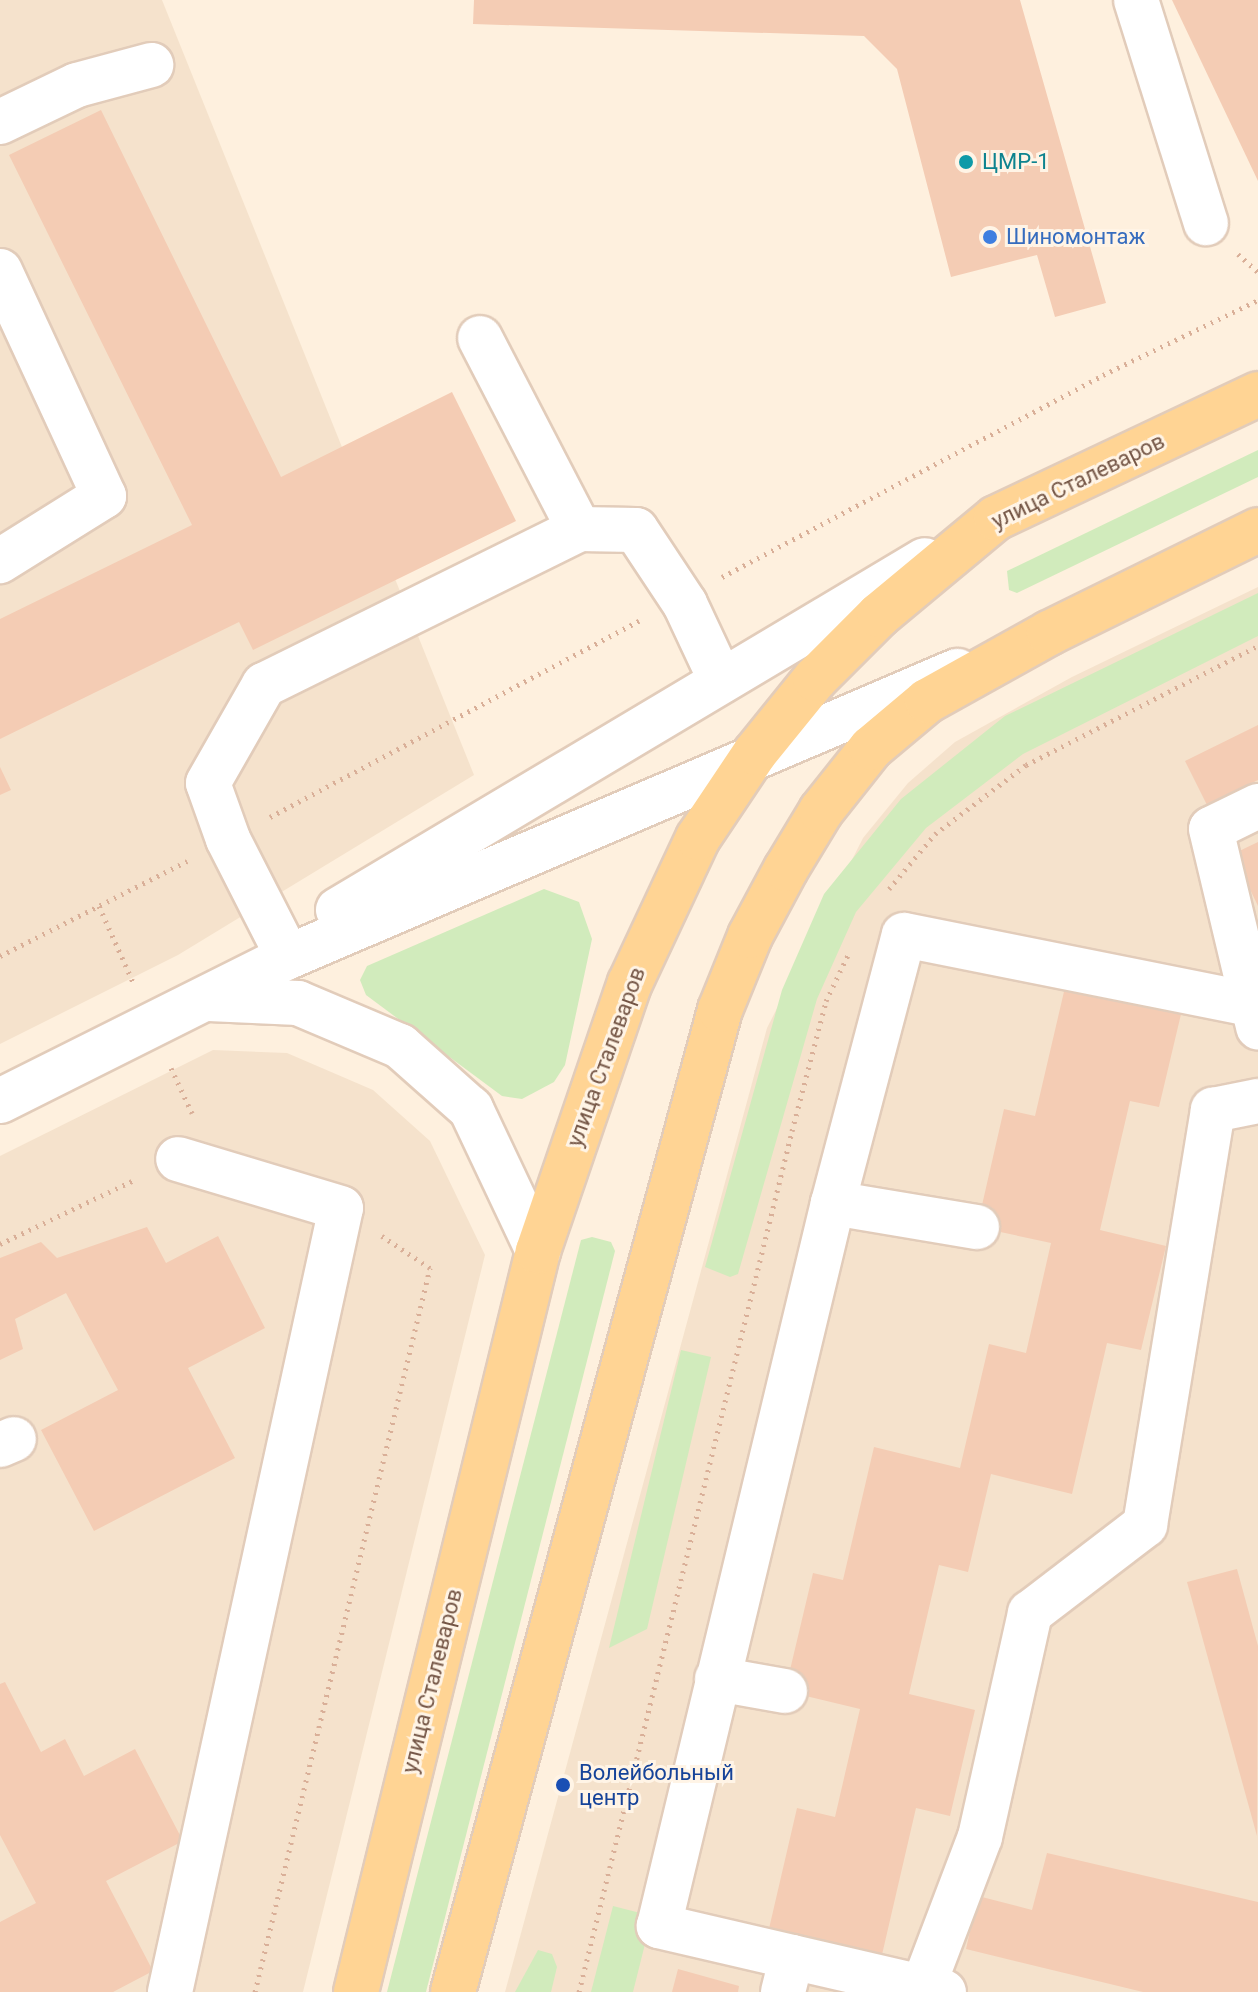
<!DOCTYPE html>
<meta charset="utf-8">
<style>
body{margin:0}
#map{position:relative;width:1258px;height:1992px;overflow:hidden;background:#fef0de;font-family:Roboto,sans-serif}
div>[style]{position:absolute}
.residential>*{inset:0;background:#f5e2cc}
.green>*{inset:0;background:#d1ebbc}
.building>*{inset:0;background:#f4ccb4}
.path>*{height:5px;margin-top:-2.5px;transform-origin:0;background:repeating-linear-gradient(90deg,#d9af98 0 2px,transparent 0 8px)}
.roads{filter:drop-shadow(2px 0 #e2ccba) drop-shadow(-2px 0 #e2ccba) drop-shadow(0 2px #e2ccba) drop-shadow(0 -2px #e2ccba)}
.minor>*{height:44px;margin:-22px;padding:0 22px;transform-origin:22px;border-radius:22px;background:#fff}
.major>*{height:44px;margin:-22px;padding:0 22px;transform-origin:22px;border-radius:22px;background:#ffd494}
.dots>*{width:22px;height:22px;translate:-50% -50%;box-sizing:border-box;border:4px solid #fff4e6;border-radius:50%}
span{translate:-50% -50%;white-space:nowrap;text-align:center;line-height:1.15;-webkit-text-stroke:6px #fff4e6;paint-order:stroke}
.culture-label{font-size:22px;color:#0d838f}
.left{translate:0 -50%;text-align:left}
.shop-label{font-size:22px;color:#366cbe}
.street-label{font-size:22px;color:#745545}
.transit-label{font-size:22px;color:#164399}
</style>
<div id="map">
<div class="residential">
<i style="clip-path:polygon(0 0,162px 0,474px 775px,178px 955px,0 1044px)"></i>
<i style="clip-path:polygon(1258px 587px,1258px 1992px,505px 1992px,767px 1028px,863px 838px,908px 783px,955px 742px,1072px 677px)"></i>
<i style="clip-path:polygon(213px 1050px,287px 1053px,373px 1090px,430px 1141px,485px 1255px,303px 1992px,0 1992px,0 1156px)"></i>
</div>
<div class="green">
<i style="clip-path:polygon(1258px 450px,1258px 477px,1017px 593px,1009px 590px,1007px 571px)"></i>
<i style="clip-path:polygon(1258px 593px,1258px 636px,1023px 754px,926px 828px,856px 912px,817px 999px,738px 1274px,730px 1277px,705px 1267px,782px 990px,824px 894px,901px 799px,1005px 716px)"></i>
<i style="clip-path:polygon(544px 889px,579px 902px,592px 939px,565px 1065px,554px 1082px,522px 1099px,502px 1096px,366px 995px,360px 980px,367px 966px)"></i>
<i style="clip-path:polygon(592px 1237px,611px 1242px,615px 1251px,426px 1992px,387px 1992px,581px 1240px)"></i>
<i style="clip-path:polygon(681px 1350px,711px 1357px,647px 1629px,609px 1648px)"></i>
<i style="clip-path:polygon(613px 1906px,652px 1916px,633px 1992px,591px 1992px)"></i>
<i style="clip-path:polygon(538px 1950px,552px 1954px,557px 1967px,551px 1992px,515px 1992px)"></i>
</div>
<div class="building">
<i style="clip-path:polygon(474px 0,1020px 0,1106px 303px,1055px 317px,1037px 255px,951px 277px,897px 69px,864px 36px,473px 24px)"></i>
<i style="clip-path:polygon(1172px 0,1258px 0,1258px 181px)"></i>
<i style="clip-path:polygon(101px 110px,281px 477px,452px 392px,516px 521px,253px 650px,239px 622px,0 739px,0 619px,192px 525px,9px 155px)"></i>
<i style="clip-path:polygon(1258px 725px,1258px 780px,1207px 805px,1185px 761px)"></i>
<i style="clip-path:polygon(0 767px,11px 790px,0 795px)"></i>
<i style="clip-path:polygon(1258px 842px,1258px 906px,1233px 854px)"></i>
<i style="clip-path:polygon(1066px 983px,1182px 1010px,1159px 1107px,1130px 1101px,1100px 1230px,1166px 1246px,1141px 1350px,1107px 1343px,1072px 1494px,991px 1474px,968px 1572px,939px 1565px,909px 1694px,975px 1710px,950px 1816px,916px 1808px,881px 1959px,768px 1933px,797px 1808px,835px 1817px,860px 1709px,785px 1691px,813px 1573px,843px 1580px,874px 1447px,960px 1468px,989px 1344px,1026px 1353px,1051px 1243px,977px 1227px,1004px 1109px,1035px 1116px)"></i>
<i style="clip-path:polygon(147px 1227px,166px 1263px,218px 1236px,265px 1328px,188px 1368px,235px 1458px,94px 1531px,41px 1430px,118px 1390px,66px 1293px,15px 1319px,23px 1349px,0 1360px,0 1258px,41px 1242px,57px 1258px)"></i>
<i style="clip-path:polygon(1237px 1569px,1258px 1646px,1257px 1836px,1187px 1582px)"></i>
<i style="clip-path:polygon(5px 1682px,41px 1752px,65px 1739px,84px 1776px,135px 1749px,183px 1841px,106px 1881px,153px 1971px,113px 1992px,0 1992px,0 1922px,36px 1903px,0 1835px,0 1684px)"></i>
<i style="clip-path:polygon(1047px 1853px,1258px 1902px,1258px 1992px,1143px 1992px,966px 1949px,978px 1896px,1032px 1910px)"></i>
<i style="clip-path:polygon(678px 1969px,739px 1986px,738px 1992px,672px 1992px)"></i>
</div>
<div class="path">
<i style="left:1238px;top:254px;width:27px;rotate:42deg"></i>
<i style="left:722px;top:577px;width:431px;rotate:-27.9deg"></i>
<i style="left:1103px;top:375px;width:172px;rotate:-25.8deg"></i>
<i style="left:270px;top:817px;width:418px;rotate:-28deg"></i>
<i style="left:889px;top:889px;width:72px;rotate:-50.1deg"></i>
<i style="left:935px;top:834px;width:114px;rotate:-37.2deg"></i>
<i style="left:1026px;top:765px;width:261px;rotate:-27.2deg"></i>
<i style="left:99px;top:906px;width:83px;rotate:65.9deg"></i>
<i style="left:0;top:956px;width:210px;rotate:-26.9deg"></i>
<i style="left:171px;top:1068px;width:50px;rotate:65deg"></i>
<i style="left:0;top:1244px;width:151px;rotate:-25.5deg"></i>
<i style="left:255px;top:1992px;width:745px;rotate:-76.41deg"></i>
<i style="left:430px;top:1268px;width:58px;rotate:-146.3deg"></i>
<i style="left:579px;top:1992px;width:887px;rotate:-76.1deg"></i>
<i style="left:792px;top:1131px;width:134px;rotate:-75.3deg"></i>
<i style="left:826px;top:1001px;width:51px;rotate:-64.4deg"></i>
</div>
<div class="roads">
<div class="minor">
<i style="left:1136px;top:0;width:234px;rotate:72.6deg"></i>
<i style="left:0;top:122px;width:85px;rotate:-25.7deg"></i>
<i style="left:77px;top:85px;width:77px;rotate:-15.1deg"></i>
<i style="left:0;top:271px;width:248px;rotate:65.2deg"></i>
<i style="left:104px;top:496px;width:123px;rotate:148deg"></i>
<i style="left:579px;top:529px;width:57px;rotate:1deg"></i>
<i style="left:636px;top:530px;width:89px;rotate:56.5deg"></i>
<i style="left:685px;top:604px;width:85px;rotate:64.9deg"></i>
<i style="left:1258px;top:806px;width:52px;rotate:153.9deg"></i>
<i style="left:1211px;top:829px;width:204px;rotate:76.6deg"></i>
<i style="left:338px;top:910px;width:683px;rotate:-30.81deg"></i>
<i style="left:288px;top:957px;width:132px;rotate:-117deg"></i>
<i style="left:228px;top:839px;width:59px;rotate:-109.7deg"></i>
<i style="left:208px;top:783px;width:113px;rotate:-60.3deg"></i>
<i style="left:264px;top:685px;width:352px;rotate:-26.3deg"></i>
<i style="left:579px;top:529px;width:215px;rotate:-117.4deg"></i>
<i style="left:209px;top:999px;width:89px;rotate:2.6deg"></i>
<i style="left:298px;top:1003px;width:111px;rotate:22.9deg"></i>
<i style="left:400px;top:1046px;width:95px;rotate:41.6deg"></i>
<i style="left:471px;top:1109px;width:157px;rotate:64.7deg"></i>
<i style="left:0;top:1101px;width:322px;rotate:-26.6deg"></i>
<i style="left:288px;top:957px;width:728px;rotate:-23.15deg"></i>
<i style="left:833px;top:1203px;width:146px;rotate:9.5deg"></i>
<i style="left:0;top:1445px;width:15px;rotate:-23deg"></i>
<i style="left:717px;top:1679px;width:69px;rotate:10deg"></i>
<i style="left:792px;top:1957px;width:156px;rotate:13deg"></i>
<i style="left:923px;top:1987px;width:160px;rotate:-69.2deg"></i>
<i style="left:980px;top:1837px;width:230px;rotate:-77.4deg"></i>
<i style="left:1030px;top:1613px;width:145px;rotate:-37.4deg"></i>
<i style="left:1145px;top:1525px;width:421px;rotate:-80.7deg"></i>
<i style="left:1213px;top:1110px;width:46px;rotate:-11.3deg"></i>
<i style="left:170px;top:1992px;width:802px;rotate:-77.7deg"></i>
<i style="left:341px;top:1208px;width:170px;rotate:-163.3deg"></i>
<i style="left:783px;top:1992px;width:36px;rotate:-76deg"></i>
<i style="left:792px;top:1957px;width:137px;rotate:-166.9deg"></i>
<i style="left:659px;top:1926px;width:744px;rotate:-76.47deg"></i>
<i style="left:833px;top:1203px;width:277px;rotate:-75.2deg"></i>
<i style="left:904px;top:935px;width:361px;rotate:11.3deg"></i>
</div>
<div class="major">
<i style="left:356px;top:1992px;width:763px;rotate:-76.2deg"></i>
<i style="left:538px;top:1251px;width:283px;rotate:-71.1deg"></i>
<i style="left:630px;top:983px;width:160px;rotate:-64.9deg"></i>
<i style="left:698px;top:838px;width:102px;rotate:-56.2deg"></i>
<i style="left:755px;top:753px;width:95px;rotate:-51deg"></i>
<i style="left:815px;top:679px;width:91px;rotate:-45deg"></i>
<i style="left:879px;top:615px;width:152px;rotate:-39.7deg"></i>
<i style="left:996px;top:518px;width:290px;rotate:-25.3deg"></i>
<i style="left:453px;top:1992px;width:1018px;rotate:-74.79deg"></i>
<i style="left:720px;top:1010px;width:80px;rotate:-67.9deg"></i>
<i style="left:750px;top:936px;width:76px;rotate:-61.8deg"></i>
<i style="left:786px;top:869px;width:68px;rotate:-58.9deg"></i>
<i style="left:821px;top:811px;width:80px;rotate:-51.6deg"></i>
<i style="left:871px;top:748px;width:73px;rotate:-40deg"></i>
<i style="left:927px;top:701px;width:140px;rotate:-29.1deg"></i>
<i style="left:1049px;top:633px;width:233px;rotate:-26.2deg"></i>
</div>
</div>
<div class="dots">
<i style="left:966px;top:162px;background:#0f9aa8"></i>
<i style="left:990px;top:237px;background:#3f7fe0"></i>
<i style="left:563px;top:1785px;background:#1a4fb4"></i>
</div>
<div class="culture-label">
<span class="left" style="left:982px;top:162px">ЦМР-1</span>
</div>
<div class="shop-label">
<span class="left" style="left:1006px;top:237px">Шиномонтаж</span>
</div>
<div class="street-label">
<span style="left:1078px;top:481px;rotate:-26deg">улица Сталеваров</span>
<span style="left:606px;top:1057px;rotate:-70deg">улица Сталеваров</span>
<span style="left:432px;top:1681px;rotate:-76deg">улица Сталеваров</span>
</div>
<div class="transit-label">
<span class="left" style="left:579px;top:1785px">Волейбольный<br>центр</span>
</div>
</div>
